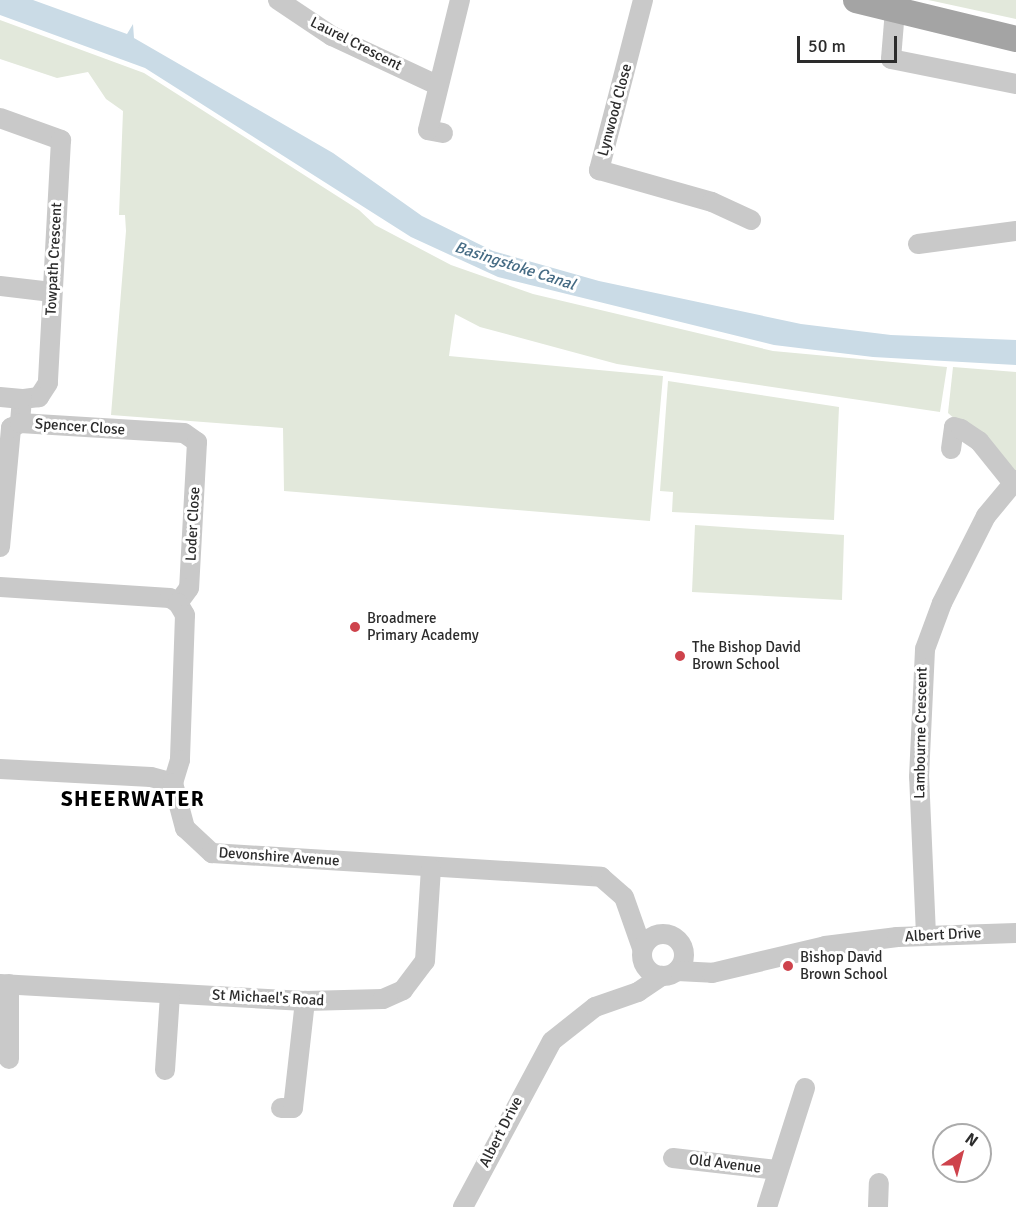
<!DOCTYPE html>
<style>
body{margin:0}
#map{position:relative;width:1016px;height:1207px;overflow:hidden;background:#fff;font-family:Signika,sans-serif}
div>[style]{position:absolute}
.green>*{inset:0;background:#e2e8db}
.water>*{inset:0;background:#cadbe6}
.minor>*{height:20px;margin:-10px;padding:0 10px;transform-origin:10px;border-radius:10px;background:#c9c9c9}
.minor>.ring{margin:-10px;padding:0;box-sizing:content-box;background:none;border:20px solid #c9c9c9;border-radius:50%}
.major>*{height:26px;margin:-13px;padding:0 13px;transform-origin:13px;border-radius:13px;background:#a4a4a4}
.dots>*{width:16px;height:16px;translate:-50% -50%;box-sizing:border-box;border:3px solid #fff;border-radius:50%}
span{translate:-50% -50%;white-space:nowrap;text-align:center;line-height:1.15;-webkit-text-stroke:6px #fff;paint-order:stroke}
.street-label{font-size:15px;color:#2c2c2c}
.poi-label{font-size:15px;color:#2c2c2c}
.left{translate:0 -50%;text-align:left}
.water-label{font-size:16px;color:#456b84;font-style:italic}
.district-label{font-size:21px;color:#000;font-weight:700;letter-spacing:1.5px}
.north{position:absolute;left:932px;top:1123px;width:60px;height:60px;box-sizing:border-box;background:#fff;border:2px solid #ababab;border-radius:50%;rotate:36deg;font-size:16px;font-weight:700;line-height:24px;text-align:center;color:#2c2c2c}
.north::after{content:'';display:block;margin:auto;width:21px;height:27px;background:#ce434c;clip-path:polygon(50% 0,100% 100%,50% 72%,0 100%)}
.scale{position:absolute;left:797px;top:36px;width:100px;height:27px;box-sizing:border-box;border:3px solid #2c2c2c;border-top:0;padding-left:8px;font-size:18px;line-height:21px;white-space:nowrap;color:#2c2c2c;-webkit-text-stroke:4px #fff;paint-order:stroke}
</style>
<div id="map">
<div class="green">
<i style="clip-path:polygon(928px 0,1016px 0,1016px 19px,933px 1px)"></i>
<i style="clip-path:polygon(0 20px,144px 73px,359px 210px,375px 225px,451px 265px,533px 294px,773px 351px,947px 367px,940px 412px,617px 364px,480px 327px,455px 314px,449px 356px,663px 376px,650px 521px,284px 491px,283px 428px,111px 415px,126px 231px,125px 215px,119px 215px,123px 111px,106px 99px,88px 72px,57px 78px,0 59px)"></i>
<i style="clip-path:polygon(953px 367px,1016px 372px,1016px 472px,948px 413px)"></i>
<i style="clip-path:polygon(668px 381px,839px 407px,834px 520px,672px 512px,673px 492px,660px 491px)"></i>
<i style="clip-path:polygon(695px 525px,844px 535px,842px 600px,692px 592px)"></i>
</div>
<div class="water">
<i style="clip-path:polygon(0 0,33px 0,127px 34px,133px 24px,134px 38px,333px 153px,422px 216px,493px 251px,599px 281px,801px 324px,891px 335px,1016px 340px,1016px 365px,873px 357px,774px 345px,498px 277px,411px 237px,145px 68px,0 15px)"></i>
</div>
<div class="minor">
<i style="left:278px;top:0;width:65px;rotate:33.7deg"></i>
<i style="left:332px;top:36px;width:116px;rotate:25deg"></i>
<i style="left:643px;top:0;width:176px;rotate:104.5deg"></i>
<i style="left:599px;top:170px;width:117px;rotate:15.8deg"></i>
<i style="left:712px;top:202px;width:43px;rotate:24.8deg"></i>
<i style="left:895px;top:10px;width:49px;rotate:94.7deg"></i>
<i style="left:891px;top:59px;width:127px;rotate:11.3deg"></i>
<i style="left:0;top:118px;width:65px;rotate:19.8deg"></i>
<i style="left:61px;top:140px;width:243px;rotate:93.1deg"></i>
<i style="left:48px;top:383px;width:17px;rotate:123deg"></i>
<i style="left:39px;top:397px;width:17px;rotate:173deg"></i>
<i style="left:22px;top:399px;width:24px;rotate:95deg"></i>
<i style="left:443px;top:133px;width:15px;rotate:-169deg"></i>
<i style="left:428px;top:130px;width:134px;rotate:-76.2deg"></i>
<i style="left:918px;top:244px;width:99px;rotate:-7.6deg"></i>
<i style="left:0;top:286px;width:52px;rotate:6.6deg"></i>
<i style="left:0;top:397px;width:22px;rotate:5deg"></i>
<i style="left:951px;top:449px;width:22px;rotate:-82deg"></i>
<i style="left:954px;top:427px;width:7px;rotate:16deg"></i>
<i style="left:961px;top:429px;width:22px;rotate:34deg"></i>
<i style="left:979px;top:441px;width:53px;rotate:51.2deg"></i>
<i style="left:0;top:547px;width:120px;rotate:-84.7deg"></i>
<i style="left:11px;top:428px;width:10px;rotate:-29deg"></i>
<i style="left:20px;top:423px;width:164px;rotate:3.5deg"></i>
<i style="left:184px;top:433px;width:16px;rotate:35deg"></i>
<i style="left:197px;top:442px;width:146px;rotate:93.1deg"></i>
<i style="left:189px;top:588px;width:19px;rotate:126deg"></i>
<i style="left:0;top:587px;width:170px;rotate:3.7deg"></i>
<i style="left:170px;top:598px;width:9px;rotate:32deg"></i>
<i style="left:178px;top:603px;width:14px;rotate:60deg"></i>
<i style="left:185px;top:615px;width:145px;rotate:92deg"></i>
<i style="left:180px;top:760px;width:24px;rotate:107deg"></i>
<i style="left:0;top:769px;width:151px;rotate:3deg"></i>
<i style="left:151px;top:777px;width:23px;rotate:15deg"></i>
<i style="left:173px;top:783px;width:47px;rotate:75.1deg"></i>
<i style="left:185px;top:828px;width:37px;rotate:43deg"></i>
<i style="left:212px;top:853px;width:390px;rotate:3.5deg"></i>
<i style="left:601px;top:877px;width:30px;rotate:41deg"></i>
<i style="left:624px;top:897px;width:54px;rotate:70.6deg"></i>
<i class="ring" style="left:642px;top:934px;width:22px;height:22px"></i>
<i style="left:926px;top:935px;width:158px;rotate:-92.5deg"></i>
<i style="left:919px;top:777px;width:128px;rotate:-87.3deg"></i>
<i style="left:925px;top:649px;width:49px;rotate:-69.7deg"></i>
<i style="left:942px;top:603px;width:97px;rotate:-63.2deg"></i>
<i style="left:986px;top:516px;width:47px;rotate:-50.2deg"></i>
<i style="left:677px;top:971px;width:35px;rotate:3deg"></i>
<i style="left:712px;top:973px;width:116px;rotate:-13.4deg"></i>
<i style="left:825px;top:946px;width:73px;rotate:-7.1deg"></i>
<i style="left:897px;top:937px;width:119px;rotate:-1.9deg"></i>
<i style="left:0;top:984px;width:305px;rotate:3.2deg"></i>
<i style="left:305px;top:1001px;width:78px;rotate:-1.5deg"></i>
<i style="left:383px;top:999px;width:22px;rotate:-24deg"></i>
<i style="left:403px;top:990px;width:36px;rotate:-53deg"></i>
<i style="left:425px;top:961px;width:93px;rotate:-86.3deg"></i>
<i style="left:9px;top:1059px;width:75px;rotate:-90deg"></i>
<i style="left:165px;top:1070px;width:76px;rotate:-86.2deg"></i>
<i style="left:281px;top:1108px;width:12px"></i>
<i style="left:293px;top:1108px;width:108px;rotate:-83.6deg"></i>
<i style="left:673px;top:1158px;width:104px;rotate:6.6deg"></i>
<i style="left:463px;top:1207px;width:188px;rotate:-61.8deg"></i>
<i style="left:552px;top:1041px;width:55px;rotate:-38.3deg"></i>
<i style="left:595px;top:1007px;width:46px;rotate:-19.2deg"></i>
<i style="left:638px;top:992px;width:29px;rotate:-34deg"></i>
<i style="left:767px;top:1207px;width:125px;rotate:-72.3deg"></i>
<i style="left:878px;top:1207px;width:24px;rotate:-88deg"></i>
</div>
<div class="major">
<i style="left:856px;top:0;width:165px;rotate:13.7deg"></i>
</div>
<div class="dots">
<i style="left:355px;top:627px;background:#ce434c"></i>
<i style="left:680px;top:656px;background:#ce434c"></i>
<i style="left:788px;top:966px;background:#ce434c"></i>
</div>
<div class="street-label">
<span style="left:356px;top:44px;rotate:27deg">Laurel Crescent</span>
<span style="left:615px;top:110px;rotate:-75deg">Lynwood Close</span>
<span style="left:54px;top:259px;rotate:-87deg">Towpath Crescent</span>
<span style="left:80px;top:427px;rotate:4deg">Spencer Close</span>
<span style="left:193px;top:524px;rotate:-87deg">Loder Close</span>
<span style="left:921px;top:733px;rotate:-89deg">Lambourne Crescent</span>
<span style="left:279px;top:857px;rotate:4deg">Devonshire Avenue</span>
<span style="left:943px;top:935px;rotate:-3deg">Albert Drive</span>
<span style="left:268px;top:998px;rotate:3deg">St Michael's Road</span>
<span style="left:501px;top:1132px;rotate:-63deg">Albert Drive</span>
<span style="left:725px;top:1164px;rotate:7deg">Old Avenue</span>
</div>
<div class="poi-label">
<span class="left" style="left:367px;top:627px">Broadmere<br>Primary Academy</span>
<span class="left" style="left:692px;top:656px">The Bishop David<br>Brown School</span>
<span class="left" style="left:800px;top:966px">Bishop David<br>Brown School</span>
</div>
<div class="water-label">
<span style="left:515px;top:266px;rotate:18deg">Basingstoke Canal</span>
</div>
<div class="district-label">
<span style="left:133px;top:799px">SHEERWATER</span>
</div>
<div class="north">N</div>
<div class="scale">50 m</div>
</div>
